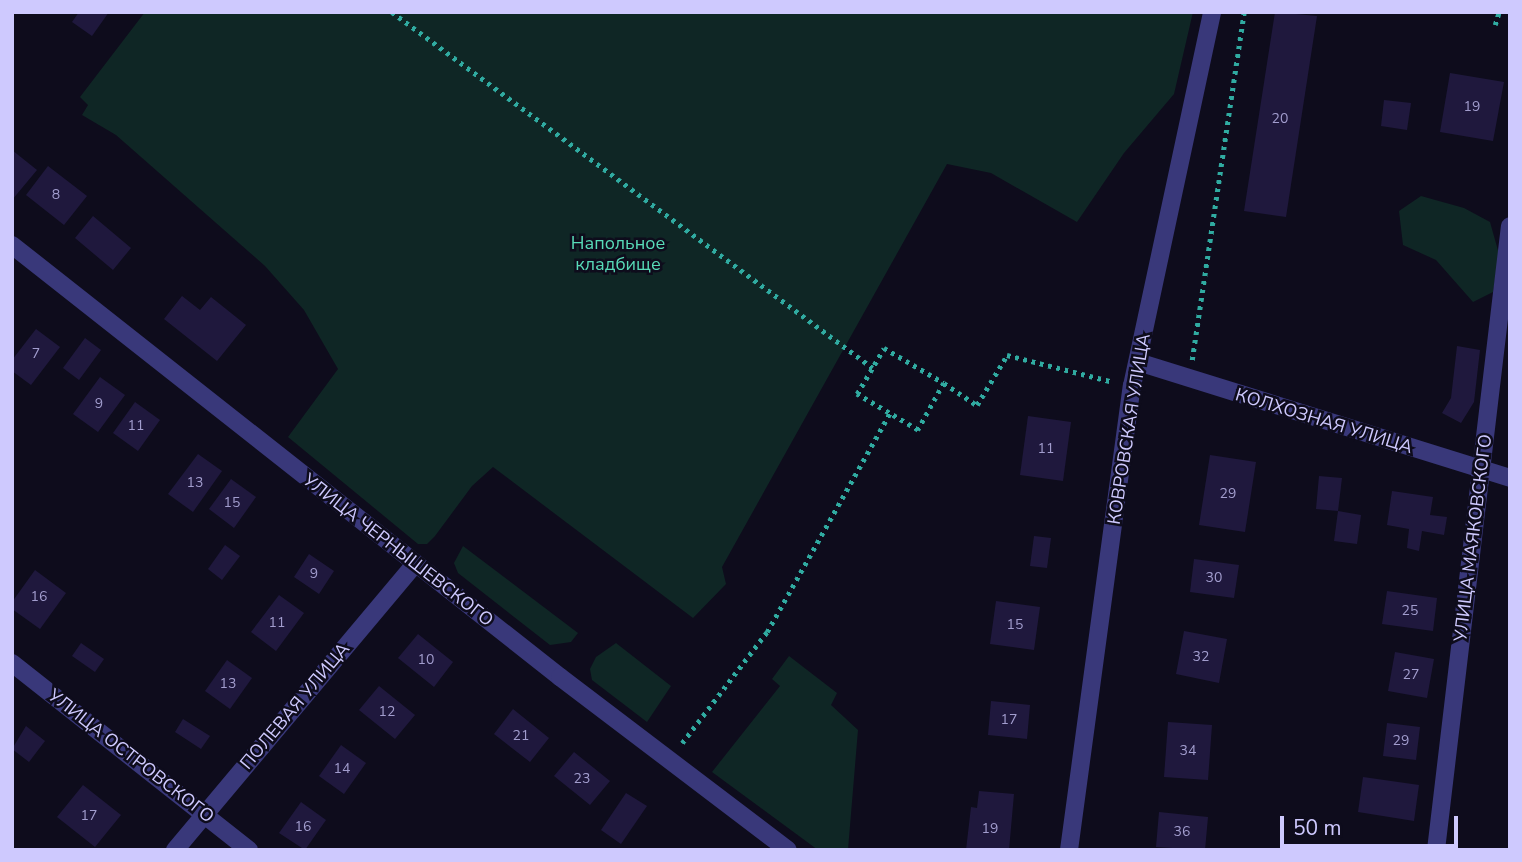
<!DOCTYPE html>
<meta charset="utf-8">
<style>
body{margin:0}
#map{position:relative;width:1522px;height:862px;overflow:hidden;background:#0e0c1c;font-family:"Nunito Sans",sans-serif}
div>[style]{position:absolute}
.green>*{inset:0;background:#0f2625}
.building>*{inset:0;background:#1f183d}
.path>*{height:4.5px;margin-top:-2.25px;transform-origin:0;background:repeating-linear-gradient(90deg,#30aba1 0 3.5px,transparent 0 8.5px)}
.minor>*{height:18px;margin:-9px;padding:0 9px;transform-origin:9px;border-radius:9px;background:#39387a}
span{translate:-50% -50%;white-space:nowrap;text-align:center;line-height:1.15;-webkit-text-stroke:5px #0e0c1c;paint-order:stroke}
.number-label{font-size:14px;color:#a29dce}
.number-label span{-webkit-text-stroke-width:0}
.park-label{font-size:18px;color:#58dbb8}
.street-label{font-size:18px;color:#cec9fe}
.frame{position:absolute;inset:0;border:14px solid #cec9fe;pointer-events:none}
.scale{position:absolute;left:1280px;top:816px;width:178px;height:32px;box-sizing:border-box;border:4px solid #cec9fe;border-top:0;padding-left:9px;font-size:21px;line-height:24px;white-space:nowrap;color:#cec9fe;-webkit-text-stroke:5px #0e0c1c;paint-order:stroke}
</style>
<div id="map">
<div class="green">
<i style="clip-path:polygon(145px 12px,1193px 12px,1174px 94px,1124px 153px,1077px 222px,991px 173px,947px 164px,722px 567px,726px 584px,693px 618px,493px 467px,472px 486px,435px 536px,427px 544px,418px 544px,288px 437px,338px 369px,304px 310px,265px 266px,116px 135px,82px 115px,88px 105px,80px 97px)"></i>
<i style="clip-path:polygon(1421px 196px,1464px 208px,1490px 222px,1499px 254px,1493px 292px,1473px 302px,1436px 260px,1403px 245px,1399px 211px)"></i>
<i style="clip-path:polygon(463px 546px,578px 633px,571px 642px,550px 645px,458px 573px,454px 563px)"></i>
<i style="clip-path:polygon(616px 643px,671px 686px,647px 722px,592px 680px,590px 669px,596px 657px)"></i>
<i style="clip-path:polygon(789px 656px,837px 693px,831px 705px,858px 730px,848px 850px,818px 850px,712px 772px,780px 686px,772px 679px)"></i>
</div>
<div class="building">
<i style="clip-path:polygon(79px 12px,109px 12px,92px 36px,72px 22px)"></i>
<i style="clip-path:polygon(1275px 12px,1317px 16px,1286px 217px,1244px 211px)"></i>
<i style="clip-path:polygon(1450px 73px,1504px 82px,1493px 141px,1440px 132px)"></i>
<i style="clip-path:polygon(1384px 100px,1411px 103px,1407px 130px,1381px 126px)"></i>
<i style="clip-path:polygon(12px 150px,37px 170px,12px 200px,13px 173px)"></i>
<i style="clip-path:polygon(48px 166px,87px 196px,64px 225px,26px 195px)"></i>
<i style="clip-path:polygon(93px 216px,131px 248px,113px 270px,75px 238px)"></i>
<i style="clip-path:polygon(182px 296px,200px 310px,211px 297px,246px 325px,217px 361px,164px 319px)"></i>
<i style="clip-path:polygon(36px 329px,60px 347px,31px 385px,12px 371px,12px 360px)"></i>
<i style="clip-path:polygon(85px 338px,101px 350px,79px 380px,63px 368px)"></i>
<i style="clip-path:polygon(1457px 346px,1480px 350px,1474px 402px,1461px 423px,1442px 413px,1451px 398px)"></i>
<i style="clip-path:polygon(100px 377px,125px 395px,98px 432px,73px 414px)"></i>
<i style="clip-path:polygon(135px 402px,160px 420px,138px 451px,113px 433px)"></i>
<i style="clip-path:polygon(1028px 416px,1071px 422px,1063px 481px,1020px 475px)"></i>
<i style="clip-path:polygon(198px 454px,222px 471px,193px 512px,168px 494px)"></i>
<i style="clip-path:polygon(1210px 455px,1256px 462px,1245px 532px,1199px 525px)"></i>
<i style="clip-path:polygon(1319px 476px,1342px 478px,1338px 511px,1316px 509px)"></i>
<i style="clip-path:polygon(231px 479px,256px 497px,234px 528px,209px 509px)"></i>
<i style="clip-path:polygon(1392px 491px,1433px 497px,1430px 515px,1447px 517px,1444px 535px,1422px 531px,1419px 551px,1407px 548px,1409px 529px,1387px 525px)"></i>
<i style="clip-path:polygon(1338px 511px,1361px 515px,1357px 544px,1334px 541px)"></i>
<i style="clip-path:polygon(1034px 536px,1051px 538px,1047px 568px,1030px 566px)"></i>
<i style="clip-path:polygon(225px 545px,240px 556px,222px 580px,208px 569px)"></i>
<i style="clip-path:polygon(309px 554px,334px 571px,319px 594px,294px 577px)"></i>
<i style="clip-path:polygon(1194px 559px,1239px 565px,1234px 598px,1190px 592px)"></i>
<i style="clip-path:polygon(35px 570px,66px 593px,40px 629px,12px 609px,12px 602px)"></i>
<i style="clip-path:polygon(1387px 591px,1437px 598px,1433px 631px,1382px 624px)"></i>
<i style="clip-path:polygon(279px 595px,304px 613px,276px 651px,251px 632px)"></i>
<i style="clip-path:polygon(996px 601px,1040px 607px,1034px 650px,990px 644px)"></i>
<i style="clip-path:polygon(1184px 631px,1227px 639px,1219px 683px,1176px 674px)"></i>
<i style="clip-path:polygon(418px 634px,453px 662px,434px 687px,398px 658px)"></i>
<i style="clip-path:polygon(81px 643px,104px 659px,95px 672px,72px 656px)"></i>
<i style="clip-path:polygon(1395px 652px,1434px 659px,1427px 698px,1388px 691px)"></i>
<i style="clip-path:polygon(227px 660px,252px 678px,230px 709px,205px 691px)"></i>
<i style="clip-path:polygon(379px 686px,415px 715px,395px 739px,359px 710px)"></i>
<i style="clip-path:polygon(991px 701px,1030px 705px,1027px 739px,988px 735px)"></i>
<i style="clip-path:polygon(513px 709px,549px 738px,530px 762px,494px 734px)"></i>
<i style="clip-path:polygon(183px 719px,210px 736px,201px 749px,175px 732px)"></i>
<i style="clip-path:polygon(1168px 722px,1212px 725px,1208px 780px,1164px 777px)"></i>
<i style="clip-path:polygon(1387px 723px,1420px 727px,1416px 760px,1383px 756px)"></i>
<i style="clip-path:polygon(26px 726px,45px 741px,29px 762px,12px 749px)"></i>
<i style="clip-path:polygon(341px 745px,366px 763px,344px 794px,319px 776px)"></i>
<i style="clip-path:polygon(574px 752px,610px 781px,590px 805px,554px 776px)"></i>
<i style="clip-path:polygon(1363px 777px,1419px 785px,1414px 821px,1358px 812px)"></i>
<i style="clip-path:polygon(83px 785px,121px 815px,95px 847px,57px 817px)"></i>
<i style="clip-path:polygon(979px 791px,1014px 794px,1009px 850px,966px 850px,971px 807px,977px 808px)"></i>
<i style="clip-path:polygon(626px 793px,647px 806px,621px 844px,601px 830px)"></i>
<i style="clip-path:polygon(301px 802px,326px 820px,305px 850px,279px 833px)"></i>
<i style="clip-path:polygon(1159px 812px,1208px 817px,1205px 850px,1156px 847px)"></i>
</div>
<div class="path">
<i style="left:392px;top:12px;width:598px;rotate:36.51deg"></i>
<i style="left:1495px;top:25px;width:14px;rotate:-73deg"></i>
<i style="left:884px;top:348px;width:69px;rotate:30.3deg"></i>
<i style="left:944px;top:383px;width:54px;rotate:119deg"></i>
<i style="left:918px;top:430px;width:71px;rotate:-149.5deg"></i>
<i style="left:857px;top:394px;width:53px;rotate:-59.6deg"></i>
<i style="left:1192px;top:360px;width:352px;rotate:-81.5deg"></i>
<i style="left:944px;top:383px;width:40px;rotate:34deg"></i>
<i style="left:977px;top:405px;width:58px;rotate:-59deg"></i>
<i style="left:1007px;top:355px;width:110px;rotate:14.2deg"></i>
<i style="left:682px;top:743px;width:140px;rotate:-52.6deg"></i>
<i style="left:767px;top:632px;width:251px;rotate:-60.7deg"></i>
</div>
<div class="minor">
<i style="left:12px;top:245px;width:698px;rotate:38.25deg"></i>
<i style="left:560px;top:677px;width:286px;rotate:37.2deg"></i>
<i style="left:1138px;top:362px;width:390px;rotate:17.3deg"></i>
<i style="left:12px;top:663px;width:302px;rotate:38.3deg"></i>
<i style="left:175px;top:850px;width:373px;rotate:-50deg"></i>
<i style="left:1069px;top:850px;width:468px;rotate:-82.3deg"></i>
<i style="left:1132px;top:386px;width:382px;rotate:-77.9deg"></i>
<i style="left:1436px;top:850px;width:628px;rotate:-83.24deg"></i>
</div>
<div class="number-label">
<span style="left:1472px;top:107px">19</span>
<span style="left:1280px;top:119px">20</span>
<span style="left:56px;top:195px">8</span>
<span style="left:36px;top:354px">7</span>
<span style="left:99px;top:404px">9</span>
<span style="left:136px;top:426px">11</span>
<span style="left:1046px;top:449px">11</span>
<span style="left:195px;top:483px">13</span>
<span style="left:1228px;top:494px">29</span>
<span style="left:232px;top:503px">15</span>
<span style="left:314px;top:574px">9</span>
<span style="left:1214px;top:578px">30</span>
<span style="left:39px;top:597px">16</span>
<span style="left:1410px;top:611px">25</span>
<span style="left:277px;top:623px">11</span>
<span style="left:1015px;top:625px">15</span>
<span style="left:1201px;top:657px">32</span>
<span style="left:426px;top:660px">10</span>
<span style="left:1411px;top:675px">27</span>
<span style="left:228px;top:684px">13</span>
<span style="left:387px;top:712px">12</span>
<span style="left:1009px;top:720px">17</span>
<span style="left:521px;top:736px">21</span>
<span style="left:1401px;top:741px">29</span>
<span style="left:1188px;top:751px">34</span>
<span style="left:342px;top:769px">14</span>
<span style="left:582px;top:779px">23</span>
<span style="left:89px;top:816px">17</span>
<span style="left:303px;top:827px">16</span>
<span style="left:990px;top:829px">19</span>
<span style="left:1182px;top:832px">36</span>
</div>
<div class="park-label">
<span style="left:618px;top:254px">Напольное<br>кладбище</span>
</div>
<div class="street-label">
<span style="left:1324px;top:421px;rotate:17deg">КОЛХОЗНАЯ УЛИЦА</span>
<span style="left:1129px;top:429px;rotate:-81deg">КОВРОВСКАЯ УЛИЦА</span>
<span style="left:1473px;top:538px;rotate:-83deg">УЛИЦА МАЯКОВСКОГО</span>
<span style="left:398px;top:550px;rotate:38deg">УЛИЦА ЧЕРНЫШЕВСКОГО</span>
<span style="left:295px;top:706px;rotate:-50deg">ПОЛЕВАЯ УЛИЦА</span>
<span style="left:131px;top:756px;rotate:38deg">УЛИЦА ОСТРОВСКОГО</span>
</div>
<div class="frame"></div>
<div class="scale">50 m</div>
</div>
